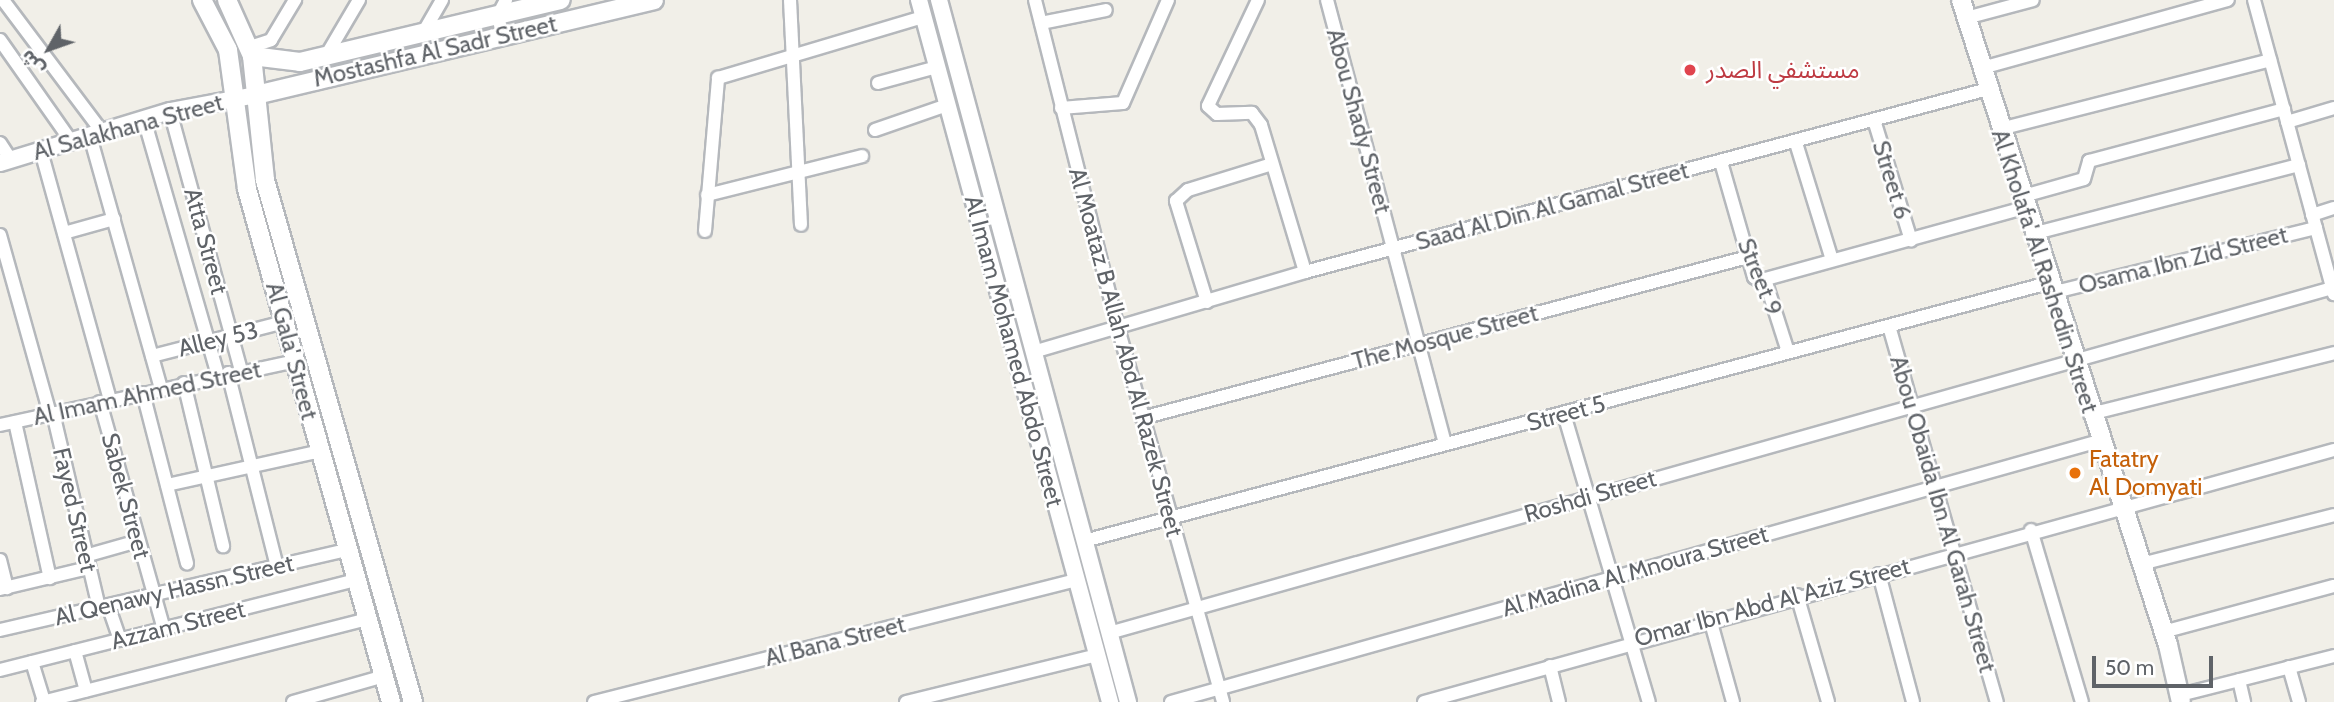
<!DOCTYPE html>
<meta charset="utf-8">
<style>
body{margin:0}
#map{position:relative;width:2334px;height:702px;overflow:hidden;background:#f1efe8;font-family:Cabin,"Noto Sans Arabic",sans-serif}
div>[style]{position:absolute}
.roads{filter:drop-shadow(2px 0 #b5b8bc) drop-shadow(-2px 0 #b5b8bc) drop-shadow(0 2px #b5b8bc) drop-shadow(0 -2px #b5b8bc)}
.minor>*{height:12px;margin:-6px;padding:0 6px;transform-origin:6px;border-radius:6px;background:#fff}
.tertiary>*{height:16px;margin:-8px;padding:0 8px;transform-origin:8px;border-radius:8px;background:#fff}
.secondary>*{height:18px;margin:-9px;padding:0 9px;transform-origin:9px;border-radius:9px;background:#fff}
.dots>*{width:19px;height:19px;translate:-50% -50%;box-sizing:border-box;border:4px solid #fff;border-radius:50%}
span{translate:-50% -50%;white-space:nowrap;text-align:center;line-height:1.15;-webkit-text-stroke:5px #fff;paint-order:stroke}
.street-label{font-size:24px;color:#5f6368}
.health-label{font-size:24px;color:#be3a42}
.left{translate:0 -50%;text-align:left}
.food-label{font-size:24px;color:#c56008}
.north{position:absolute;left:14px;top:14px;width:70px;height:70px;-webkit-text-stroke:5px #fff;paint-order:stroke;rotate:230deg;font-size:19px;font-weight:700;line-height:28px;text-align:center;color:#5f6368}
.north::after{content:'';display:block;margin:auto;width:24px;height:32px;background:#5f6368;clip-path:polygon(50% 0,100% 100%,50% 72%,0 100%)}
.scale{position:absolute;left:2092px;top:656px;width:121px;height:32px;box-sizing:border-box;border:4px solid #5f6368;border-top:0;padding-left:9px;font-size:21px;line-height:24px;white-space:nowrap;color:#5f6368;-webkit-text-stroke:5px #fff;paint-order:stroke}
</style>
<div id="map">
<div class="roads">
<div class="minor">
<i style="left:3px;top:0;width:165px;rotate:53.1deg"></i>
<i style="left:790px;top:0;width:225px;rotate:87.2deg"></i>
<i style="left:1035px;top:0;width:338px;rotate:75.8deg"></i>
<i style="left:1118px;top:328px;width:388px;rotate:74.3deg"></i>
<i style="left:1258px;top:0;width:117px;rotate:115.3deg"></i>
<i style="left:1208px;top:106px;width:12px;rotate:42deg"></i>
<i style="left:1217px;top:114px;width:35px;rotate:-2deg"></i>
<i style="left:1252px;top:113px;width:15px;rotate:53deg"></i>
<i style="left:1261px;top:125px;width:153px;rotate:73.3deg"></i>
<i style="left:1327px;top:0;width:459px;rotate:75.1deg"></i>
<i style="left:2254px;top:0;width:305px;rotate:74.8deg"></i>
<i style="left:1966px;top:18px;width:69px;rotate:-15deg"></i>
<i style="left:1041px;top:23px;width:66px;rotate:-11.3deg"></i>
<i style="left:423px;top:33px;width:38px;rotate:-60deg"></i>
<i style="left:502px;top:35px;width:20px;rotate:-101deg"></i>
<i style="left:498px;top:15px;width:17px;rotate:-62deg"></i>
<i style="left:0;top:40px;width:123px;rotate:54.9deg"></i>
<i style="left:250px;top:47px;width:22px;rotate:-18deg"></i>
<i style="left:271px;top:40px;width:47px;rotate:-59deg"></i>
<i style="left:326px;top:56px;width:65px;rotate:-59.5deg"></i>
<i style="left:1982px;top:68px;width:255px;rotate:-15.5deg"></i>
<i style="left:878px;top:83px;width:61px;rotate:-15.2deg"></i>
<i style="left:1061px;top:108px;width:62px;rotate:-4.6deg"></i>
<i style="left:1123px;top:103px;width:112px;rotate:-66.4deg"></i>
<i style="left:170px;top:111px;width:269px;rotate:74.7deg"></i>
<i style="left:144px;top:119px;width:267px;rotate:73.9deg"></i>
<i style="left:1874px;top:120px;width:126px;rotate:72.9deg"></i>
<i style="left:2287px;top:122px;width:49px;rotate:-16.6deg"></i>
<i style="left:2000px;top:129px;width:279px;rotate:-14.3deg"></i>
<i style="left:875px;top:130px;width:76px;rotate:-19.1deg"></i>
<i style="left:90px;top:136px;width:263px;rotate:74.3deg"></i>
<i style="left:0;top:143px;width:20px;rotate:57deg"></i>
<i style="left:1796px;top:143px;width:122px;rotate:72.9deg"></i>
<i style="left:41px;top:151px;width:258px;rotate:74.5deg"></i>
<i style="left:1721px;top:162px;width:120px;rotate:74deg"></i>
<i style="left:1754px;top:277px;width:16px;rotate:35deg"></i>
<i style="left:1767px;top:286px;width:69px;rotate:72.3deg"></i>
<i style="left:707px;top:195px;width:160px;rotate:-14.1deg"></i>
<i style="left:2020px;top:197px;width:66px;rotate:-15.7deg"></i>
<i style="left:2084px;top:179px;width:19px;rotate:-74deg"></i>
<i style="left:2089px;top:161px;width:202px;rotate:-14.9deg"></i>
<i style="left:2312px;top:215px;width:23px;rotate:-18deg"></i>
<i style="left:705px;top:231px;width:154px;rotate:-85.1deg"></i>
<i style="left:718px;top:78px;width:214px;rotate:-16.6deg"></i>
<i style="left:64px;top:233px;width:52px;rotate:-15.6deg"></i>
<i style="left:2032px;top:234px;width:276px;rotate:-14.5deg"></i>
<i style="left:0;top:235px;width:186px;rotate:74.4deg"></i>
<i style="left:1762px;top:280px;width:272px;rotate:-15.4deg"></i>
<i style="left:2051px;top:293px;width:273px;rotate:-13.8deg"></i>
<i style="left:1207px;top:302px;width:106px;rotate:-107.1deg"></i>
<i style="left:1176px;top:201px;width:16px;rotate:-43deg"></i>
<i style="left:1188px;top:190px;width:88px;rotate:-17.2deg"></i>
<i style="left:1889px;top:326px;width:391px;rotate:74deg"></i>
<i style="left:1033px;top:352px;width:284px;rotate:-16.4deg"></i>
<i style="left:1305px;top:272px;width:707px;rotate:-15deg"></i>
<i style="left:152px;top:356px;width:136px;rotate:-14.4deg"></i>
<i style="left:228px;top:373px;width:200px;rotate:75.8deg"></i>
<i style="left:184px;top:383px;width:168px;rotate:76.5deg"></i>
<i style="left:143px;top:393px;width:176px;rotate:75.5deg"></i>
<i style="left:100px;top:402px;width:236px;rotate:74.3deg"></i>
<i style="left:53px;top:413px;width:199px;rotate:76.7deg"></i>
<i style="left:1564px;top:414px;width:300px;rotate:73.6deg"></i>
<i style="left:2090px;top:414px;width:252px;rotate:-14deg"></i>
<i style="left:1142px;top:418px;width:627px;rotate:-14.88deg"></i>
<i style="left:15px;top:422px;width:160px;rotate:77.4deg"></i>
<i style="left:0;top:425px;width:302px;rotate:-12.2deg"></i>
<i style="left:167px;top:485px;width:157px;rotate:-12.5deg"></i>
<i style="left:2031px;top:530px;width:179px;rotate:73.5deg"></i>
<i style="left:1084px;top:541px;width:998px;rotate:-14.98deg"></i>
<i style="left:85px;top:556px;width:55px;rotate:-15.8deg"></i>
<i style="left:0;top:560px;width:29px;rotate:76deg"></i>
<i style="left:2141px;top:564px;width:199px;rotate:-14.2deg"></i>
<i style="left:1879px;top:574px;width:132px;rotate:75.1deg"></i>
<i style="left:0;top:589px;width:90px;rotate:-13.4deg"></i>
<i style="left:1797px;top:595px;width:111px;rotate:73.8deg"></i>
<i style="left:108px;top:605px;width:37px;rotate:71deg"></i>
<i style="left:1710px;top:619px;width:86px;rotate:74.5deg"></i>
<i style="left:0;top:630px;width:356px;rotate:-13deg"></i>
<i style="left:2163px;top:632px;width:177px;rotate:-15.1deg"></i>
<i style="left:1109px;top:633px;width:1271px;rotate:-15.75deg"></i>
<i style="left:75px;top:651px;width:41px;rotate:74.6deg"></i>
<i style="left:32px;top:662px;width:41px;rotate:72.9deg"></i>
<i style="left:1550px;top:666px;width:37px;rotate:76deg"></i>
<i style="left:2289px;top:667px;width:36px;rotate:74deg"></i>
<i style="left:0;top:670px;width:367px;rotate:-14.2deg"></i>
<i style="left:2239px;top:680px;width:23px;rotate:77deg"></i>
<i style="left:2180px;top:695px;width:159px;rotate:-14.2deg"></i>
<i style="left:42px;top:702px;width:336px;rotate:-14.3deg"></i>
<i style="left:293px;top:702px;width:95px;rotate:-15.9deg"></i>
<i style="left:594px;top:702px;width:498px;rotate:-14.2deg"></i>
<i style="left:906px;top:702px;width:197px;rotate:-13.8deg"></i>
<i style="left:1171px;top:702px;width:964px;rotate:-15.71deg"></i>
<i style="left:1424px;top:702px;width:944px;rotate:-15.48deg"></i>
</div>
<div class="tertiary">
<i style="left:919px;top:0;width:728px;rotate:74.78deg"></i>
<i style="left:939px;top:0;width:727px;rotate:74.93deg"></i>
<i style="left:0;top:163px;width:178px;rotate:-17deg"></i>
<i style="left:170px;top:111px;width:87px;rotate:-10.5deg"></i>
</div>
<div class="secondary">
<i style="left:202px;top:0;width:56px;rotate:62.5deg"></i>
<i style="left:228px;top:50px;width:140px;rotate:82.2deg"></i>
<i style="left:247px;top:189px;width:533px;rotate:74.32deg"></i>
<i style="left:227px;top:0;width:61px;rotate:65.9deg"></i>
<i style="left:252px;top:56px;width:125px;rotate:84deg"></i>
<i style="left:265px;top:180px;width:543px;rotate:74.17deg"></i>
<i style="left:1961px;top:0;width:677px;rotate:72.21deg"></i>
<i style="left:2168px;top:645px;width:58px;rotate:77.2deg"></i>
<i style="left:252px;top:56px;width:48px;rotate:7.1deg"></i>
<i style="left:300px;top:62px;width:268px;rotate:-13.4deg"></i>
<i style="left:256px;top:95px;width:409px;rotate:-13.4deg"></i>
</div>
</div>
<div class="dots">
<i style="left:1690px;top:70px;background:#e0444e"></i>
<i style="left:2075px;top:473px;background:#e8710a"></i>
</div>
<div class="street-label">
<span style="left:435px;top:51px;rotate:-13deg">Mostashfa Al Sadr Street</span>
<span style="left:1359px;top:121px;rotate:75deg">Abou Shady Street</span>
<span style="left:128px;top:127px;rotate:-15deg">Al Salakhana Street</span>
<span style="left:1892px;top:180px;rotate:73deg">Street 6</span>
<span style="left:1552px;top:206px;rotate:-15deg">Saad Al Din Al Gamal Street</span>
<span style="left:206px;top:241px;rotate:75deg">Atta Street</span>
<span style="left:2183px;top:260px;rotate:-14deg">Osama Ibn Zid Street</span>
<span style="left:2045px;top:271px;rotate:72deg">Al Kholafa' Al Rashedin Street</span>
<span style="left:1760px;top:277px;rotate:68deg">Street 9</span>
<span style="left:1445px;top:337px;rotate:-15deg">The Mosque Street</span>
<span style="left:218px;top:339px;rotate:-14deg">Alley 53</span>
<span style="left:292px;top:351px;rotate:75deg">Al Gala' Street</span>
<span style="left:1014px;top:351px;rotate:75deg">Al Imam Mohamed Abdo Street</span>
<span style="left:1126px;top:352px;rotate:75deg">Al Moataz B Allah Abd Al Razek Street</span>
<span style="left:147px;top:393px;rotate:-12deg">Al Imam Ahmed Street</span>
<span style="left:1566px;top:413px;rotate:-15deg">Street 5</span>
<span style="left:126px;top:496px;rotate:75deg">Sabek Street</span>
<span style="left:1590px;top:496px;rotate:-16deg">Roshdi Street</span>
<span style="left:75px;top:510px;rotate:77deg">Fayed Street</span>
<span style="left:1943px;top:514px;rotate:74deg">Abou Obaida Ibn Al Garah Street</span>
<span style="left:1635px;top:571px;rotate:-16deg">Al Madina Al Mnoura Street</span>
<span style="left:174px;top:590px;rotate:-13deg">Al Qenawy Hassn Street</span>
<span style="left:1772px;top:602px;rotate:-15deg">Omar Ibn Abd Al Aziz Street</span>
<span style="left:178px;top:625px;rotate:-14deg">Azzam Street</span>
<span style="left:835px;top:641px;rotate:-14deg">Al Bana Street</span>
</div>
<div class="health-label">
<span class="left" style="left:1706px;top:70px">مستشفي الصدر</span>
</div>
<div class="food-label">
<span class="left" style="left:2089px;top:473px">Fatatry<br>Al Domyati</span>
</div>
<div class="north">ش</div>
<div class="scale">50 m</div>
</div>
